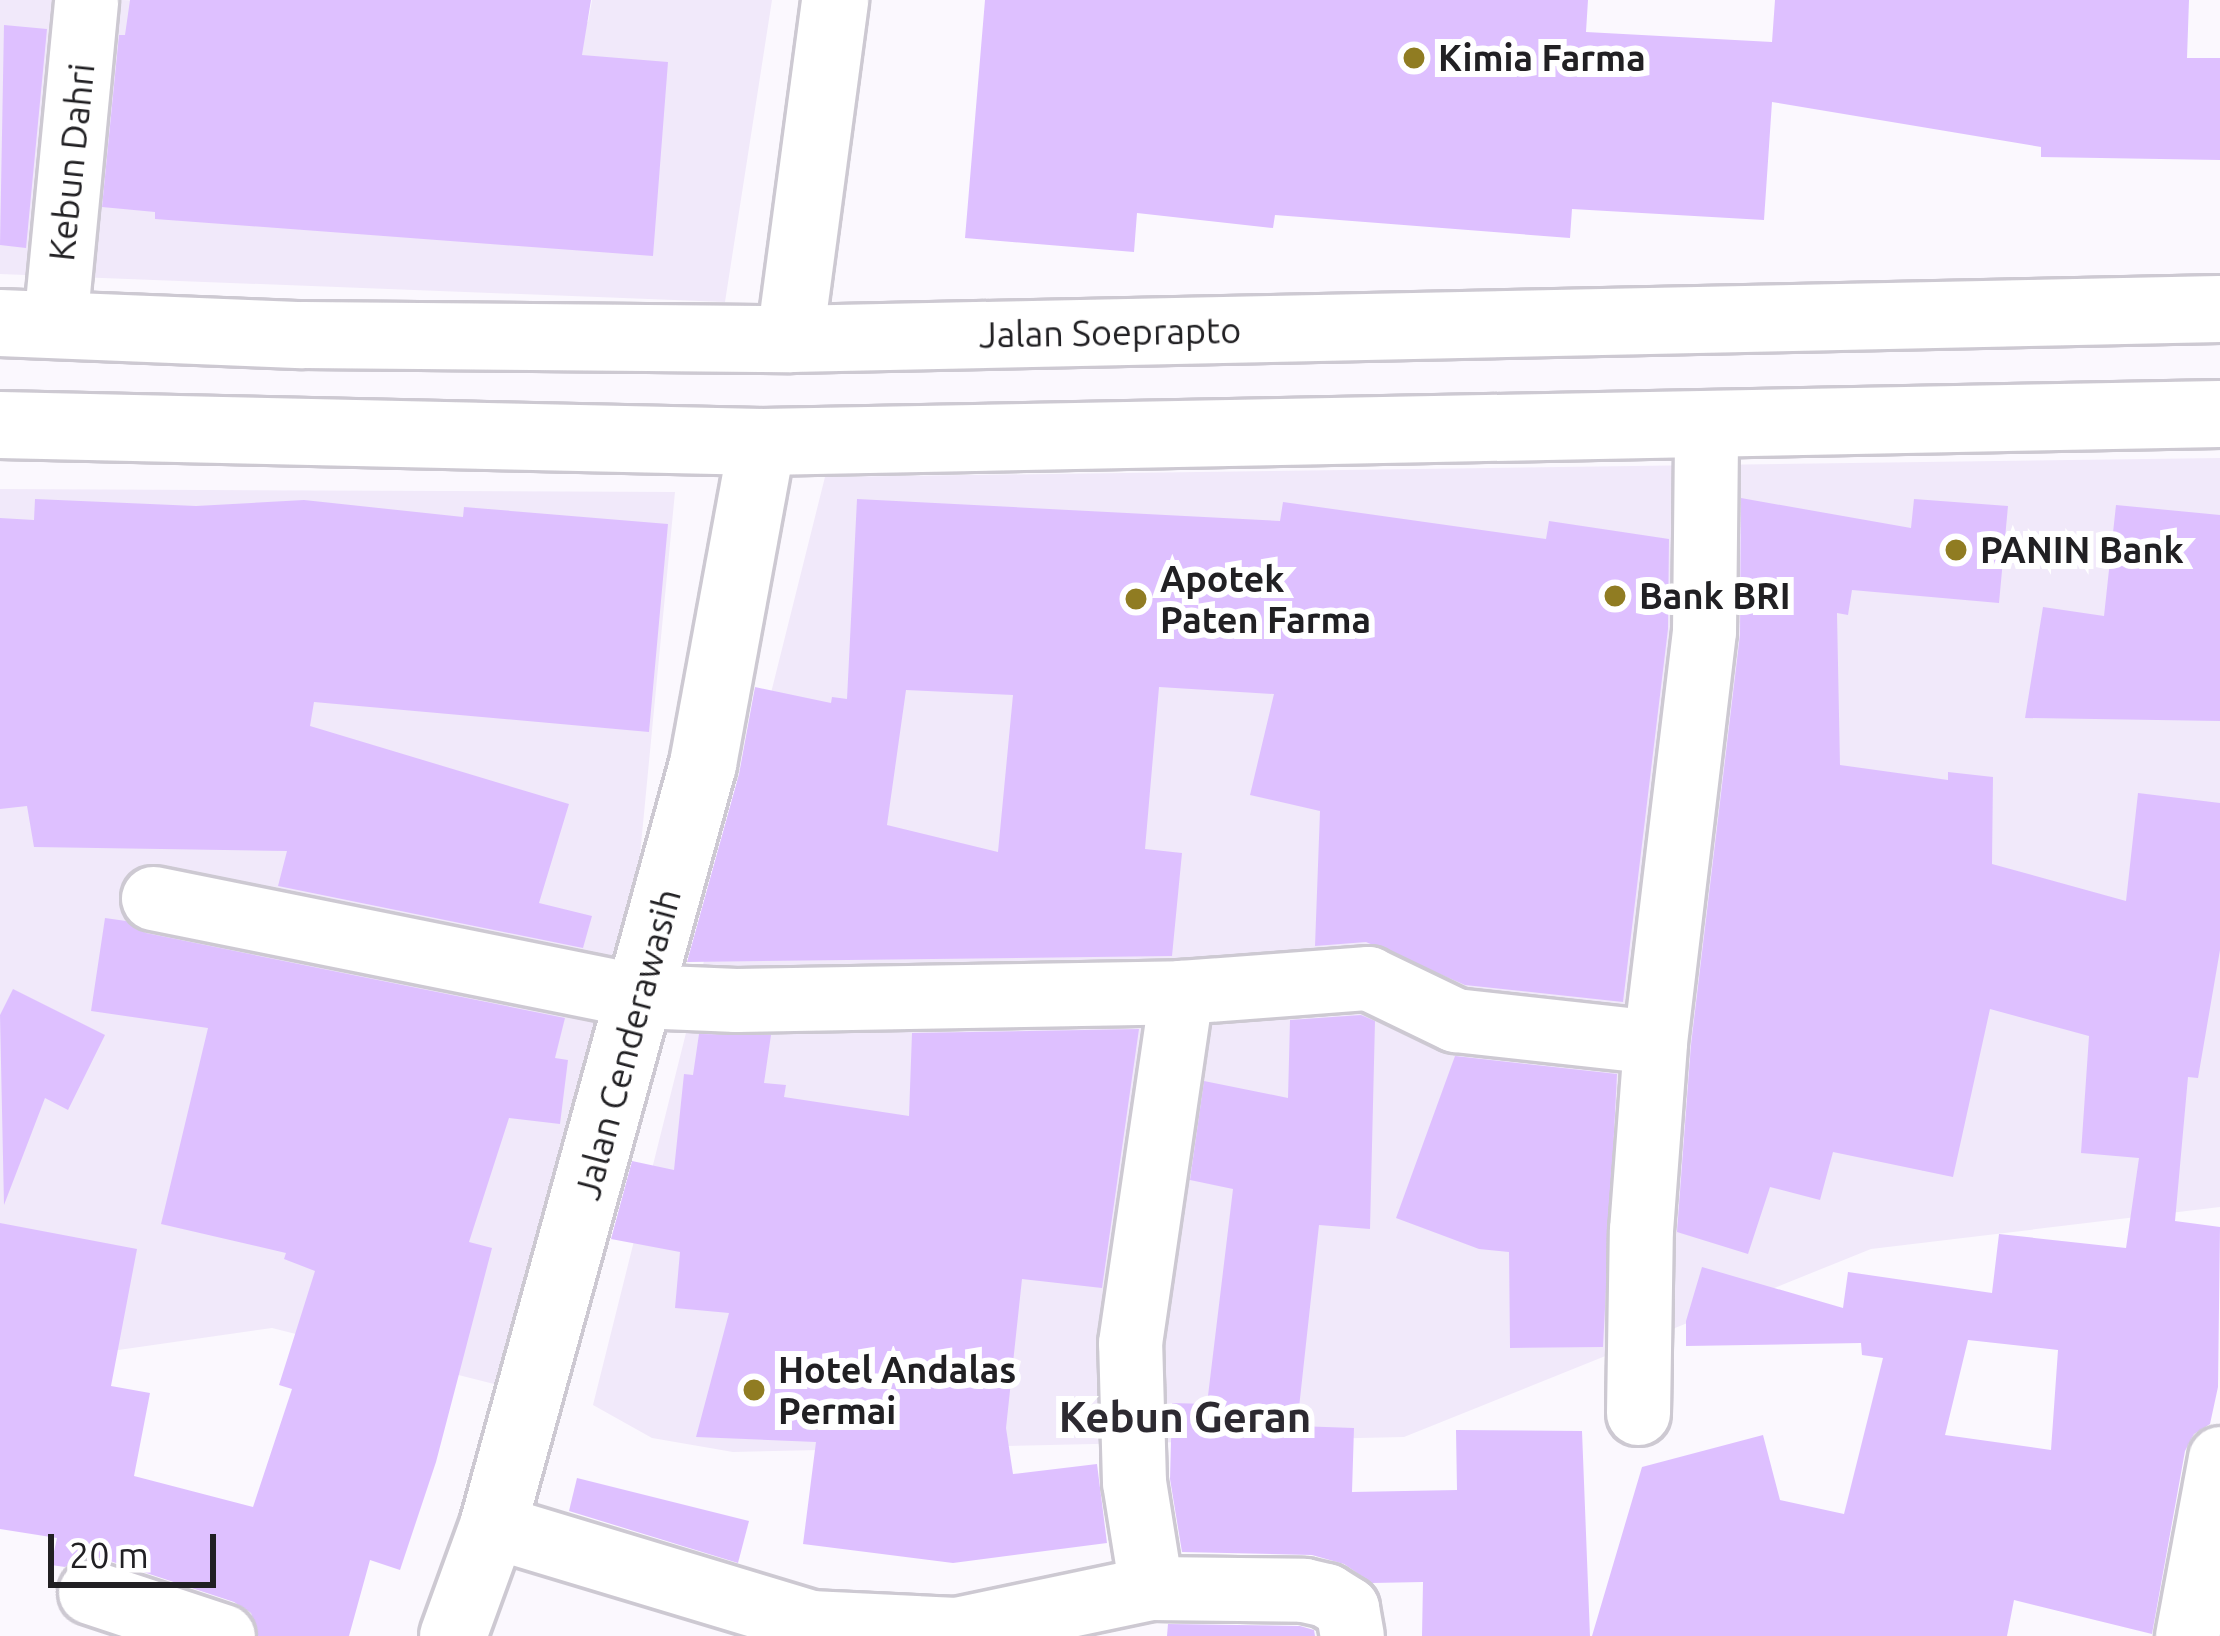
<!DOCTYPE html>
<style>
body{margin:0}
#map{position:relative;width:2220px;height:1636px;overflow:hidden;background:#fbf8fe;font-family:Ubuntu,sans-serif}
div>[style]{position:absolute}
.built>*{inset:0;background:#f1e9fa}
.building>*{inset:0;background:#dec0ff}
.roads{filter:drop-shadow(3px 0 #cdc9d2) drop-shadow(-3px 0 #cdc9d2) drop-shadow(0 3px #cdc9d2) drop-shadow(0 -3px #cdc9d2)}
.street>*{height:63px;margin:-31.5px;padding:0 31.5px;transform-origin:31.5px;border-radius:31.5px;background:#fff}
.secondary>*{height:66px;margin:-33px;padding:0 33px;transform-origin:33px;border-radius:33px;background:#fff}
.dots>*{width:33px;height:33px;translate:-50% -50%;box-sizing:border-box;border:6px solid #fff;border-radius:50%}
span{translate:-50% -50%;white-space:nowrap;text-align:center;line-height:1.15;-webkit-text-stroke:12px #fff;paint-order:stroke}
.poi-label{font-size:36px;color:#212023;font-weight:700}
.left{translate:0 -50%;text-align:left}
.street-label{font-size:36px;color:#212023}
.quarter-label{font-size:42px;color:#2d2a31;font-weight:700}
.scale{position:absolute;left:48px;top:1534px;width:168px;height:54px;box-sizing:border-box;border:6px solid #212023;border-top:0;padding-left:15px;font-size:36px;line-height:42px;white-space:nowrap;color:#212023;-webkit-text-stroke:9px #fff;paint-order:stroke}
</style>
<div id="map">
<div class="built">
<i style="clip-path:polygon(0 0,122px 0,588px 22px,592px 0,772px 0,725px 302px,0 274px)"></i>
<i style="clip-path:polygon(2220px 458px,2220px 1207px,1871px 1249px,1404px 1437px,733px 1452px,652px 1438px,593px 1405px,825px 477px)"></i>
<i style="clip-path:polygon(0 489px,675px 492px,640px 855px,506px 1387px,272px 1328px,0 1367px)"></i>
</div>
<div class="building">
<i style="clip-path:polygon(130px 0,591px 0,582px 55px,668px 62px,653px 256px,155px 219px,155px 212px,102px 207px,119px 35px,125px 35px)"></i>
<i style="clip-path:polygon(985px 0,1588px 0,1586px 32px,1772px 42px,1775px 0,2189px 0,2187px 58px,2220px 58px,2220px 160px,2041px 157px,2041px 147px,1772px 102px,1764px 220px,1572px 209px,1570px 238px,1275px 215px,1273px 228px,1137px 213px,1134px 252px,965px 238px)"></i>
<i style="clip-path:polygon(4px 25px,47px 29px,26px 248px,0 245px)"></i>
<i style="clip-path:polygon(evenodd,1741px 498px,1911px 528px,1914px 499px,2008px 506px,1999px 603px,1852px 590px,1848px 615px,1837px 613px,1840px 765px,1948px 780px,1948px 772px,1993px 777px,1992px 864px,2126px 901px,2138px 793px,2220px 803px,2220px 950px,2198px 1078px,2188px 1077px,2175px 1221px,2220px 1227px,2218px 1387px,2210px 1424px,2194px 1434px,2185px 1451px,2152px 1634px,2014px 1600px,2007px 1636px,1592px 1636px,1642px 1467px,1763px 1435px,1780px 1500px,1844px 1514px,1883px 1358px,1862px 1355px,1861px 1343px,1686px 1346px,1686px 1321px,1702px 1267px,1843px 1308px,1848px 1272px,1992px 1293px,1999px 1234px,2126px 1248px,2139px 1158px,2081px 1153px,2089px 1036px,1990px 1009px,1953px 1177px,1833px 1152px,1820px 1200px,1770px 1187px,1748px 1254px,1677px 1232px,1691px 1045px,1740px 635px,1741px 498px,1968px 1340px,2058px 1350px,2051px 1450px,1945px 1435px,1968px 1340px)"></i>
<i style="clip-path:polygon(35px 499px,196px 506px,304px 500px,463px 517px,464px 507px,668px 524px,649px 732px,314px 702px,310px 726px,569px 804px,539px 903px,592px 916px,583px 948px,278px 886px,287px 851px,34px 847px,27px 806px,0 809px,0 518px,34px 520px)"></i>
<i style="clip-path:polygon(evenodd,857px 499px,1280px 521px,1283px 502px,1546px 539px,1549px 521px,1669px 539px,1668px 629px,1623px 1002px,1465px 985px,1366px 942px,1315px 946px,1320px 811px,1250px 795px,1274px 694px,1159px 687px,1145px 849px,1182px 853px,1172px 956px,687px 962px,739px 774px,755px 687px,831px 703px,832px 697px,847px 699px,857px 499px,906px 690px,1013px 695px,998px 852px,887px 825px,906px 690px)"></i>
<i style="clip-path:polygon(2116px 505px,2220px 515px,2220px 721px,2025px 718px,2043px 607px,2104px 616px)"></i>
<i style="clip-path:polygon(105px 918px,126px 921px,146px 933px,565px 1018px,555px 1058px,568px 1060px,560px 1124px,509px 1118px,469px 1242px,492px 1248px,436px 1462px,400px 1570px,370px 1560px,349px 1636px,258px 1636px,251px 1613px,234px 1602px,101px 1558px,82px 1557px,65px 1567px,51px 1565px,57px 1538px,0 1529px,0 1223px,137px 1249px,111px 1386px,150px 1393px,134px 1476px,253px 1507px,292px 1389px,279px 1385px,315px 1271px,284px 1259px,286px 1253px,161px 1224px,208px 1028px,91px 1011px)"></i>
<i style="clip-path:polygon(13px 989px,105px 1035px,68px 1110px,45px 1098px,4px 1205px,0 1015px)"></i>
<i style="clip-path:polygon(1361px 1015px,1375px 1021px,1370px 1229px,1319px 1225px,1297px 1426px,1354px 1428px,1352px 1492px,1457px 1490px,1456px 1430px,1582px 1431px,1590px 1636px,1422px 1636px,1423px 1582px,1372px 1583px,1344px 1564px,1312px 1555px,1182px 1552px,1170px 1479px,1172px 1403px,1207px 1404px,1233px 1189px,1190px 1180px,1204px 1081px,1288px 1098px,1290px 1020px)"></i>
<i style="clip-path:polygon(1139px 1029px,1102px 1288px,1022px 1279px,1006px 1428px,1013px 1474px,1097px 1464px,1107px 1543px,953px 1563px,803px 1544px,816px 1442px,696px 1437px,729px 1313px,675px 1308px,680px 1252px,611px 1239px,632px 1161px,674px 1170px,684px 1074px,693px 1075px,699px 1034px,771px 1035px,764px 1083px,786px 1085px,784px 1097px,909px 1116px,912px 1033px)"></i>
<i style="clip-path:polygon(1455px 1056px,1617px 1074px,1603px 1347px,1510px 1348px,1509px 1252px,1479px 1249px,1396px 1218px)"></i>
<i style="clip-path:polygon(577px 1478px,749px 1521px,738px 1563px,569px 1511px)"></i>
<i style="clip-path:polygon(1168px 1624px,1300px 1626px,1314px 1630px,1315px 1636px,1167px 1636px)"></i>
</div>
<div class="roads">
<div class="street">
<i style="left:55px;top:324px;width:325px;rotate:-84.5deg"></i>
<i style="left:153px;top:898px;width:497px;rotate:11.4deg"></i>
<i style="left:640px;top:996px;width:96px;rotate:2.4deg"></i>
<i style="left:736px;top:1000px;width:445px;rotate:-1deg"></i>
<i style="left:1181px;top:992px;width:188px;rotate:-4.3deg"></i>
<i style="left:1368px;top:978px;width:97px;rotate:25.8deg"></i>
<i style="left:1455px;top:1020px;width:201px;rotate:6.3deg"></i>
<i style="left:1638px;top:1413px;width:183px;rotate:-89.1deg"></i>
<i style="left:1641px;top:1230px;width:189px;rotate:-85.7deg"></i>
<i style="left:1655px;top:1042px;width:414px;rotate:-83.2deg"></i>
<i style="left:1704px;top:631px;width:208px;rotate:-89.4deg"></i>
<i style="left:493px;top:1526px;width:331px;rotate:16.8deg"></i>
<i style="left:810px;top:1622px;width:146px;rotate:2.7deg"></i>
<i style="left:956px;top:1629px;width:199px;rotate:-11.9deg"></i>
<i style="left:1151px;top:1588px;width:153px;rotate:0.7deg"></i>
<i style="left:1304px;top:1590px;width:23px;rotate:13deg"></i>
<i style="left:1326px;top:1595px;width:25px;rotate:32deg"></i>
<i style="left:1347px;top:1608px;width:28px;rotate:80deg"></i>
<i style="left:1151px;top:1588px;width:107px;rotate:-99.1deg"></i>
<i style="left:1134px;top:1482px;width:139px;rotate:-91.6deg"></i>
<i style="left:1130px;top:1343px;width:355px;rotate:-81.7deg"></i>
<i style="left:90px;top:1592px;width:140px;rotate:18.3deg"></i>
<i style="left:2187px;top:1636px;width:181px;rotate:-79.5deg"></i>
</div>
<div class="secondary">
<i style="left:0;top:323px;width:303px;rotate:2.3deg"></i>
<i style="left:303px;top:335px;width:487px;rotate:0.5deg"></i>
<i style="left:790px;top:339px;width:1430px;rotate:-1.2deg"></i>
<i style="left:790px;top:339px;width:342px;rotate:-82.4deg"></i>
<i style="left:0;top:425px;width:762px;rotate:1.28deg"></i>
<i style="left:762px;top:442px;width:1458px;rotate:-1.1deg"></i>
<i style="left:453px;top:1636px;width:117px;rotate:-70deg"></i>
<i style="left:493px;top:1526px;width:790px;rotate:-74.59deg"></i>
<i style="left:703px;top:764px;width:327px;rotate:-79.6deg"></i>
</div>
</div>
<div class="dots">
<i style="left:1414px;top:58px;background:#907c22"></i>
<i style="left:1956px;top:550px;background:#907c22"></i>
<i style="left:1615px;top:596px;background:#907c22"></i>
<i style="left:1136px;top:599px;background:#907c22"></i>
<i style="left:754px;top:1390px;background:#907c22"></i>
</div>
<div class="poi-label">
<span class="left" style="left:1438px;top:58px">Kimia Farma</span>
<span class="left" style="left:1980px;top:550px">PANIN Bank</span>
<span class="left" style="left:1160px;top:599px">Apotek<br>Paten Farma</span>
<span class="left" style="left:1639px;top:596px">Bank BRI</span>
<span class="left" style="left:778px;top:1390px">Hotel Andalas<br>Permai</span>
</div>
<div class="street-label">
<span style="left:71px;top:162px;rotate:-84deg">Kebun Dahri</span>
<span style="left:1110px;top:332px;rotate:-1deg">Jalan Soeprapto</span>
<span style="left:627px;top:1044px;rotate:-75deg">Jalan Cenderawasih</span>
</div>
<div class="quarter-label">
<span style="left:1185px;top:1417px">Kebun Geran</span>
</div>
<div class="scale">20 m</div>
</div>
